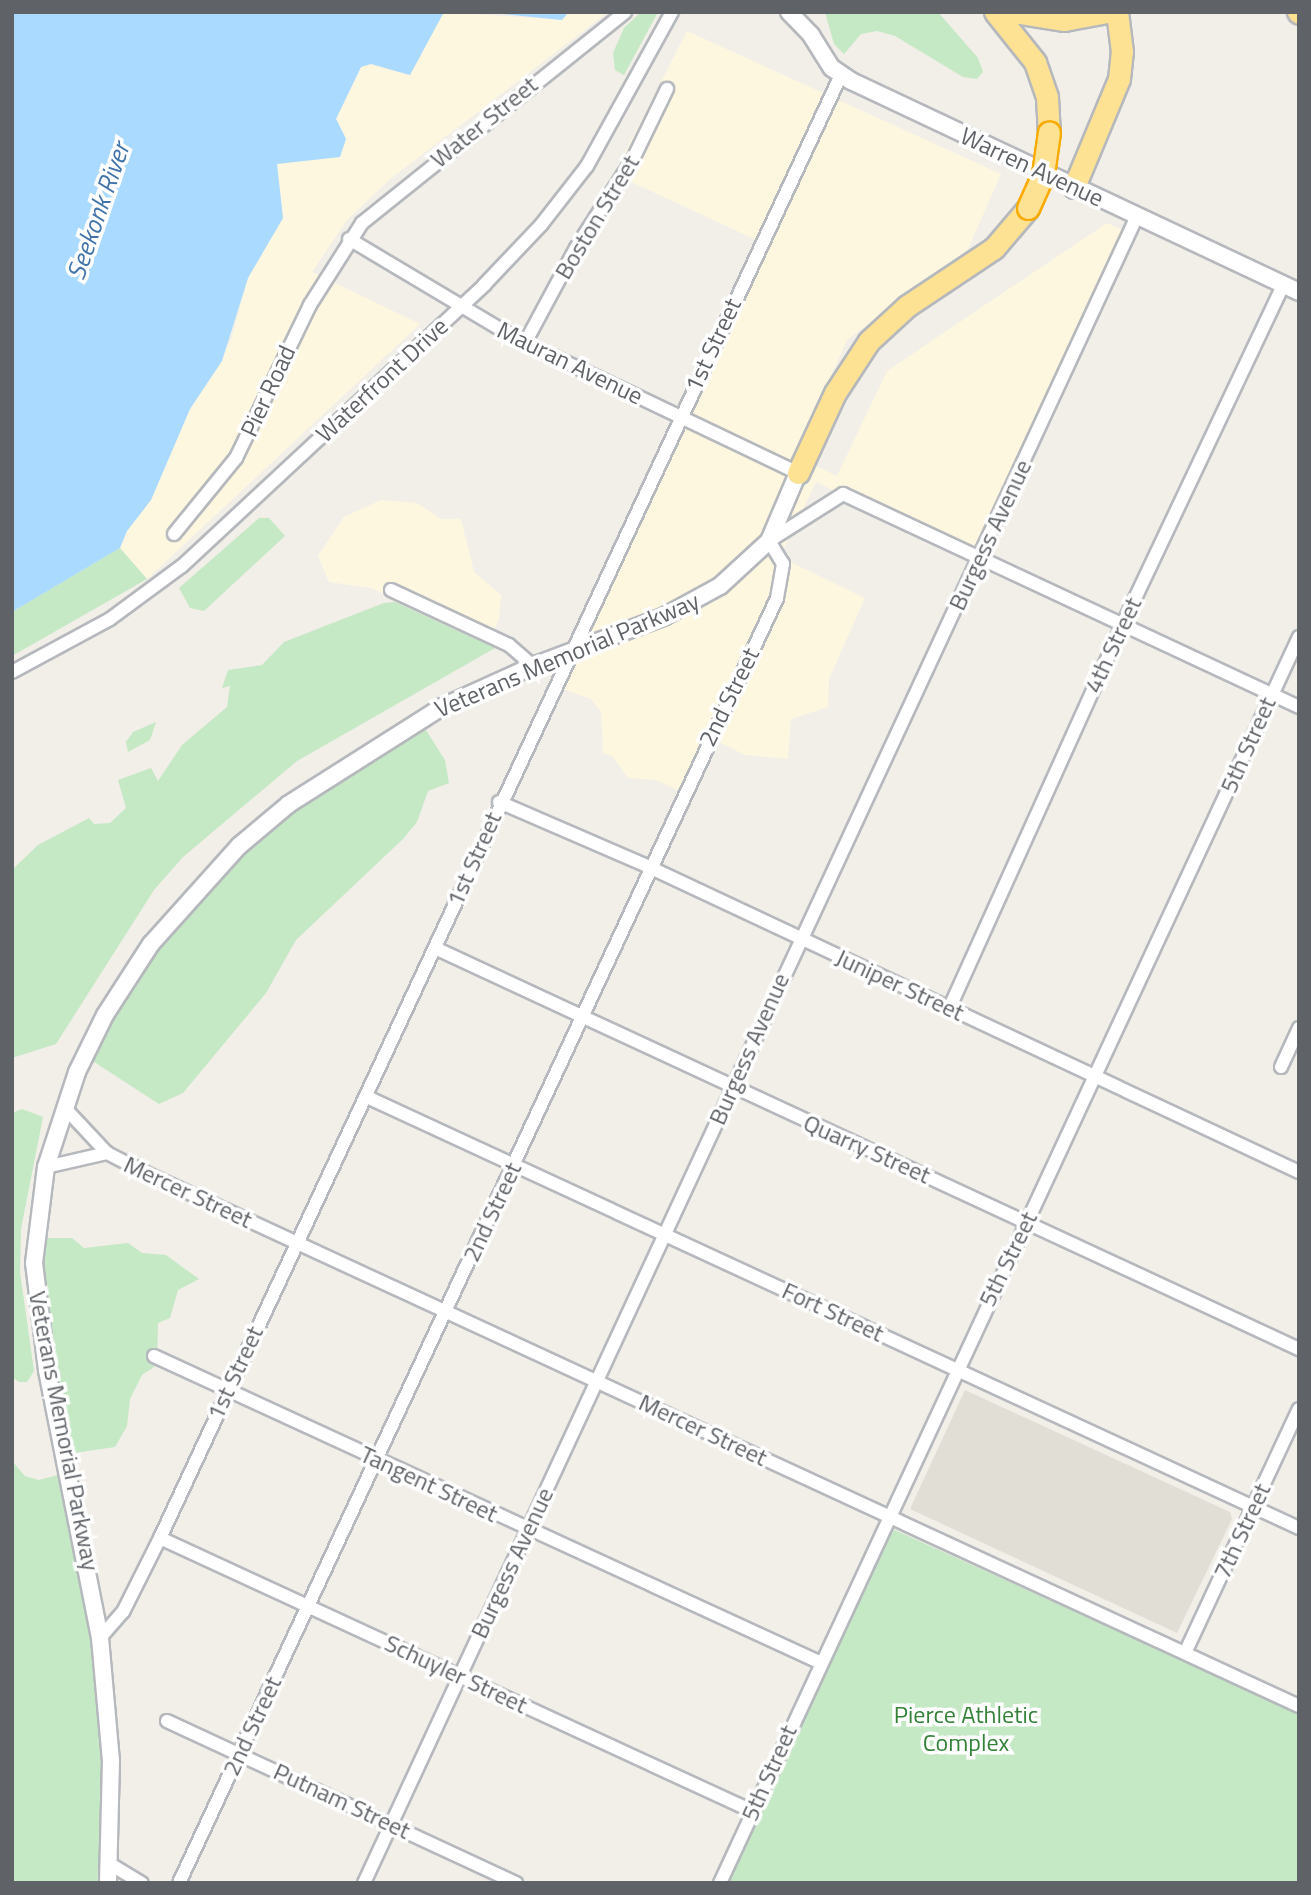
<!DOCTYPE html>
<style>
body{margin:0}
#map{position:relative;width:1311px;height:1895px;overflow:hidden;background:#f1efe8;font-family:"Titillium Web",sans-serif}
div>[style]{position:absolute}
.commercial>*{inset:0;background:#fef7e0}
.education>*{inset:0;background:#e1ded6}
.green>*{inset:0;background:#c5e8c5}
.water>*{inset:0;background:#aadaff}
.roads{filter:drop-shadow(2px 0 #b5b8bc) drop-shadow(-2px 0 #b5b8bc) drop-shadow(0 2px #b5b8bc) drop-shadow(0 -2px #b5b8bc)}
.minor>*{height:12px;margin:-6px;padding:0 6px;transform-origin:6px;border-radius:6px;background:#fff}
.secondary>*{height:16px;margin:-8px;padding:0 8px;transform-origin:8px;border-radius:8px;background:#fff}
.motorway>*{height:21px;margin:-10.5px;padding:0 10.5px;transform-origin:10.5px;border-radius:10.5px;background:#fde293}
.bridges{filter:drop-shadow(2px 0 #f9ab00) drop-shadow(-2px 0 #f9ab00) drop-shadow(0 2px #f9ab00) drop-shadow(0 -2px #f9ab00)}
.motorway-bridge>*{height:21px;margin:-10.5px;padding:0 10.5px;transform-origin:10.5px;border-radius:10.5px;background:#fde293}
span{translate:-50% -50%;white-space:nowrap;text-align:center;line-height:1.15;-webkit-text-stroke:7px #fff;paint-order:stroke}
.street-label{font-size:24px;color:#5f6368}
.park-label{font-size:24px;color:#348238}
.water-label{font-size:26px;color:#4174aa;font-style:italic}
.frame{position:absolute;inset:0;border:14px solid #5f6368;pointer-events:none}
</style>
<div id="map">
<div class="commercial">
<i style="clip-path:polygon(444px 12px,562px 20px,568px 12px,608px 12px,389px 180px,347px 220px,312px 272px,420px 324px,147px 579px,120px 548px,127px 531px,151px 500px,190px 409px,231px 340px,248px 278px,283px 218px,277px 164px,297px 161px,345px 135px,336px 119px,361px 67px,371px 64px,408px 75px)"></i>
<i style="clip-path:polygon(687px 31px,1001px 174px,968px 249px,847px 340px,795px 456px,837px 476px,887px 371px,1107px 223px,1131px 234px,980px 561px,816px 482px,780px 557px,865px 598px,829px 679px,828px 707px,791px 719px,788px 759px,745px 755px,715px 740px,686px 794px,656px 780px,628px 778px,613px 757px,603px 753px,601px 711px,591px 699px,557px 687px,763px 243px,614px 174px)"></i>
<i style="clip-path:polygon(381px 500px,417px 503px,441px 519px,461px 519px,474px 572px,501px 595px,499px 618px,489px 643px,371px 588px,329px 582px,318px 556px,344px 517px)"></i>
</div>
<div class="education">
<i style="clip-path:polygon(965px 1390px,1230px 1512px,1232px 1519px,1177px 1633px,910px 1509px)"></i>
</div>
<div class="green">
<i style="clip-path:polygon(641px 12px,658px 12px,624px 75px,615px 70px,613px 53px,624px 28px)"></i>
<i style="clip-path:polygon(825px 12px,938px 12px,978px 58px,983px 72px,977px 79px,963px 77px,895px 36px,877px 31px,861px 34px,844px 54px,834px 44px)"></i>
<i style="clip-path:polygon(259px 518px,269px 518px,285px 536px,204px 611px,190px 608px,179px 588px)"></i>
<i style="clip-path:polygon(120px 548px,147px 579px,12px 656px,12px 612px)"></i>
<i style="clip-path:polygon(395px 602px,495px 648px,297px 761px,183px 857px,154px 890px,56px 1044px,12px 1058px,12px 870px,38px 845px,89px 818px,94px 824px,110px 823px,126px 808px,118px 780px,151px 768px,158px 781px,182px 745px,227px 707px,230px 686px,222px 688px,228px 670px,262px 665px,284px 642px,384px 603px)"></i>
<i style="clip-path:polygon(156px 722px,150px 740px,128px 752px,126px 742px,133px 732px)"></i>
<i style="clip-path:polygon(424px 727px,445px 760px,449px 783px,428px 791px,417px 822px,403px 839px,296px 940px,266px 993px,183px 1093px,159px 1104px,91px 1060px,99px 1029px,169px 933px,218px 878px,295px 804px)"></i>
<i style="clip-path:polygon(22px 1109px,43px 1117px,21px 1229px,20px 1272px,34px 1371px,27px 1382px,19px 1382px,12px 1377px,12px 1113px)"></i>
<i style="clip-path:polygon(41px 1238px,72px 1238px,84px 1248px,128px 1243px,142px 1253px,166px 1255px,199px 1279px,178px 1290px,170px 1318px,158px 1323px,157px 1365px,142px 1375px,130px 1399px,127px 1426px,115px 1447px,67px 1454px,54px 1406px)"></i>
<i style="clip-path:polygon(12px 1461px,25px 1476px,39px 1480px,69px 1472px,102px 1645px,107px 1883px,12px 1883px)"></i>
<i style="clip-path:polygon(888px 1527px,1299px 1713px,1299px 1883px,726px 1883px)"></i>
</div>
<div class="water">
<i style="clip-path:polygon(12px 12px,444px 12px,410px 75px,371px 64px,361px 67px,336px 119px,346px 139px,340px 157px,277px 164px,283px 218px,248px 278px,222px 361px,190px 409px,151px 500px,127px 531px,120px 548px,12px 612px)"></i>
<i style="clip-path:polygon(483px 12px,568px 12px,568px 13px,562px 20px)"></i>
</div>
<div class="roads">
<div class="minor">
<i style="left:349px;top:239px;width:193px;rotate:30.8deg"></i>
<i style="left:515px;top:338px;width:314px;rotate:25.5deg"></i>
<i style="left:525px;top:343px;width:108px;rotate:-61.8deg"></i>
<i style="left:576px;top:248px;width:106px;rotate:-57.4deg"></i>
<i style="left:633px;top:159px;width:78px;rotate:-64.1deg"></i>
<i style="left:174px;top:534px;width:98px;rotate:-50.8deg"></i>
<i style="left:236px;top:458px;width:170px;rotate:-64.2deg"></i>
<i style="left:310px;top:305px;width:97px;rotate:-57.6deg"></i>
<i style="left:362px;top:223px;width:337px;rotate:-38.7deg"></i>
<i style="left:391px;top:590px;width:130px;rotate:25deg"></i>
<i style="left:509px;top:645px;width:32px;rotate:41deg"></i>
<i style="left:12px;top:672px;width:111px;rotate:-28.4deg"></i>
<i style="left:110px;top:619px;width:89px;rotate:-36.4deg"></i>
<i style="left:182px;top:566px;width:413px;rotate:-42.9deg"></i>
<i style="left:484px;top:285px;width:83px;rotate:-46.5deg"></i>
<i style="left:541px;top:225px;width:75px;rotate:-52.1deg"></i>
<i style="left:587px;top:166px;width:176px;rotate:-61.1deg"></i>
<i style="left:499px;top:802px;width:163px;rotate:23.4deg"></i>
<i style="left:649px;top:867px;width:718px;rotate:25.14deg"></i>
<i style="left:435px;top:948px;width:953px;rotate:24.9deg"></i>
<i style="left:949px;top:1009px;width:420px;rotate:-65.7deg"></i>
<i style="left:1122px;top:626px;width:378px;rotate:-64.7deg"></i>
<i style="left:1281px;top:1067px;width:43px;rotate:-65.2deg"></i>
<i style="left:367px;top:1097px;width:1027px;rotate:24.82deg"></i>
<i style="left:64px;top:1107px;width:63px;rotate:46.9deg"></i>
<i style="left:107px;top:1153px;width:46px;rotate:27.1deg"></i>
<i style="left:148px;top:1174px;width:1268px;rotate:24.81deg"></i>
<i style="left:46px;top:1167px;width:63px;rotate:-12.9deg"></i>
<i style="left:154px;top:1356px;width:732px;rotate:24.71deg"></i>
<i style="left:160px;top:1538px;width:652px;rotate:24.76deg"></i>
<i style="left:100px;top:1638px;width:35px;rotate:-49deg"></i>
<i style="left:123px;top:1612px;width:83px;rotate:-63.4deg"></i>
<i style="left:160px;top:1538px;width:1614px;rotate:-65.04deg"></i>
<i style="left:1185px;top:1653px;width:269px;rotate:-65deg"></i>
<i style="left:167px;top:1721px;width:385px;rotate:24.9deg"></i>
<i style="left:110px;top:1864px;width:37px;rotate:31deg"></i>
<i style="left:179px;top:1883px;width:1417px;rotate:-65.04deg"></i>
<i style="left:777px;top:598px;width:35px;rotate:-80deg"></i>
<i style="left:783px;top:564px;width:27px;rotate:-121deg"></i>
<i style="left:769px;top:541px;width:88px;rotate:-32.4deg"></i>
<i style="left:843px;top:494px;width:503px;rotate:25.04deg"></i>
<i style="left:364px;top:1883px;width:1838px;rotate:-65.12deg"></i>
<i style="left:720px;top:1883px;width:1374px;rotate:-65.08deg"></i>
</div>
<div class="secondary">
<i style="left:789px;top:12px;width:32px;rotate:46deg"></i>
<i style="left:811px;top:35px;width:39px;rotate:58deg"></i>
<i style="left:832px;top:68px;width:23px;rotate:34deg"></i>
<i style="left:851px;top:81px;width:495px;rotate:25.2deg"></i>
<i style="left:108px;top:1883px;width:122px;rotate:-88.6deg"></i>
<i style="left:111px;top:1761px;width:123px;rotate:-95.1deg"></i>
<i style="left:100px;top:1638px;width:273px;rotate:-101.2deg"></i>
<i style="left:47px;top:1370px;width:108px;rotate:-96.9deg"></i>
<i style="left:34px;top:1263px;width:97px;rotate:-82.9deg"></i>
<i style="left:46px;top:1167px;width:100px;rotate:-71.9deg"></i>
<i style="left:77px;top:1072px;width:64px;rotate:-63.8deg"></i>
<i style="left:105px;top:1015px;width:85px;rotate:-57.1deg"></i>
<i style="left:151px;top:944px;width:132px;rotate:-48.1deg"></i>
<i style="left:239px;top:846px;width:65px;rotate:-40deg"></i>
<i style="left:289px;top:804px;width:181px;rotate:-32.4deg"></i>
<i style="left:442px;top:707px;width:100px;rotate:-24.3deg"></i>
<i style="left:533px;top:666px;width:141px;rotate:-20.7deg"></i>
<i style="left:665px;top:616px;width:63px;rotate:-28.6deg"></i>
<i style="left:720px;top:586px;width:67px;rotate:-42.6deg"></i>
<i style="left:769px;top:541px;width:74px;rotate:-66.9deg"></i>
</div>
<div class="motorway">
<i style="left:995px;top:12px;width:64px;rotate:51.3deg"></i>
<i style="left:1035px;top:62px;width:37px;rotate:71deg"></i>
<i style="left:1047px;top:97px;width:35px;rotate:87deg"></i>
<i style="left:1013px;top:12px;width:52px;rotate:8.9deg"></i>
<i style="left:1064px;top:20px;width:44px;rotate:-10.5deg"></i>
<i style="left:1298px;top:12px;width:1px;rotate:45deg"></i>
<i style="left:1074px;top:187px;width:117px;rotate:-67.4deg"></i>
<i style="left:1119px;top:79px;width:27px;rotate:-84deg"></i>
<i style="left:1122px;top:52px;width:40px;rotate:-97.1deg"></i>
<i style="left:798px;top:473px;width:88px;rotate:-65.2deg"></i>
<i style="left:835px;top:393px;width:62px;rotate:-56.8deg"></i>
<i style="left:869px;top:341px;width:52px;rotate:-42.6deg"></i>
<i style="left:907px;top:306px;width:105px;rotate:-33.7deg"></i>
<i style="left:994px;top:248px;width:52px;rotate:-49.6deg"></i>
</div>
</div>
<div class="bridges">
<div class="motorway-bridge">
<i style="left:1028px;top:208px;width:37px;rotate:-66deg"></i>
<i style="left:1043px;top:174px;width:42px;rotate:-81.9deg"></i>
</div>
</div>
<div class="street-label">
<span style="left:484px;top:122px;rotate:-39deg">Water Street</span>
<span style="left:1032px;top:167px;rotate:25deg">Warren Avenue</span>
<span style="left:597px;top:217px;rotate:-59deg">Boston Street</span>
<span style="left:713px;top:345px;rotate:-65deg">1st Street</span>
<span style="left:570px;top:363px;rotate:26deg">Mauran Avenue</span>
<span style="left:382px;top:380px;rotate:-43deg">Waterfront Drive</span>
<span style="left:268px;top:391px;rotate:-65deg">Pier Road</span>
<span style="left:990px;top:535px;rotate:-65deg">Burgess Avenue</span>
<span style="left:1113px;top:645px;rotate:-65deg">4th Street</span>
<span style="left:567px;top:655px;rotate:-23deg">Veterans Memorial Parkway</span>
<span style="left:729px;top:697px;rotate:-64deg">2nd Street</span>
<span style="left:1248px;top:745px;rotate:-66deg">5th Street</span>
<span style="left:474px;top:859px;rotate:-66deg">1st Street</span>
<span style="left:900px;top:985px;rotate:25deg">Juniper Street</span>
<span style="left:749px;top:1049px;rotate:-66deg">Burgess Avenue</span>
<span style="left:867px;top:1149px;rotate:24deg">Quarry Street</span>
<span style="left:188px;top:1192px;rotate:25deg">Mercer Street</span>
<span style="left:492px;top:1212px;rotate:-65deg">2nd Street</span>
<span style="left:1008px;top:1259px;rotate:-64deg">5th Street</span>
<span style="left:833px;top:1312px;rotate:25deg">Fort Street</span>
<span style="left:235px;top:1373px;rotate:-65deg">1st Street</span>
<span style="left:703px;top:1430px;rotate:25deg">Mercer Street</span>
<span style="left:64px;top:1431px;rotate:79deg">Veterans Memorial Parkway</span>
<span style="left:429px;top:1484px;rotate:25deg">Tangent Street</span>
<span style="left:1242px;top:1531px;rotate:-65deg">7th Street</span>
<span style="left:512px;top:1563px;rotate:-65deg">Burgess Avenue</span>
<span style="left:456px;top:1674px;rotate:25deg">Schuyler Street</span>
<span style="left:252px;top:1726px;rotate:-65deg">2nd Street</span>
<span style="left:769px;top:1773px;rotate:-66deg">5th Street</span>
<span style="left:342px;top:1801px;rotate:25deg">Putnam Street</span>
</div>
<div class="park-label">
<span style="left:966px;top:1729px">Pierce Athletic<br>Complex</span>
</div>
<div class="water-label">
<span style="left:98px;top:211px;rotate:-71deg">Seekonk River</span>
</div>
<div class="frame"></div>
</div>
